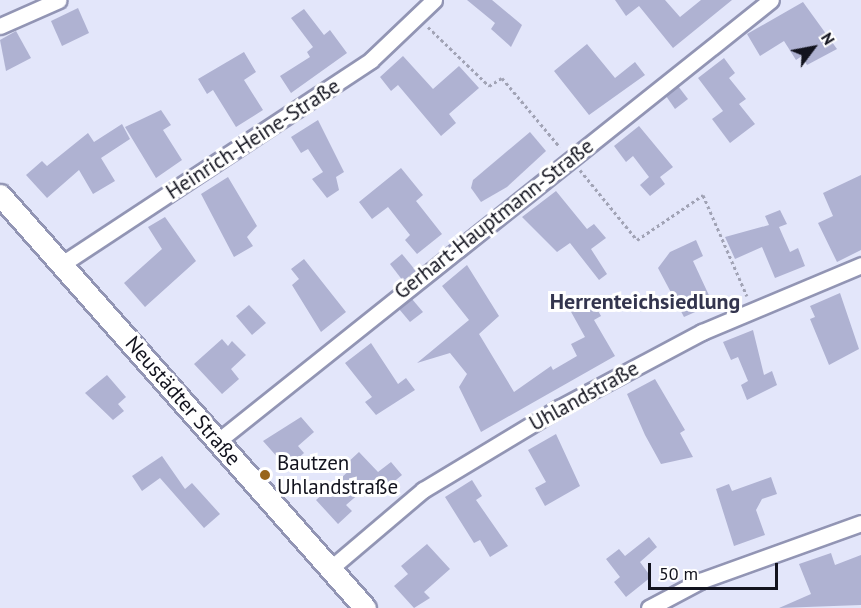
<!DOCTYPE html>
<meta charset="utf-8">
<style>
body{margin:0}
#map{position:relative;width:861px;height:608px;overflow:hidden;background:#e3e6fa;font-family:"PT Sans",sans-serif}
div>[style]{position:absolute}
.building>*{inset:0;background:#afb2d2}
.path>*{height:3px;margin-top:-1.5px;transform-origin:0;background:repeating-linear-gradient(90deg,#a1a3b5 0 3px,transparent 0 6px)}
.roads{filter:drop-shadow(2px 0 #9295b4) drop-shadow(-2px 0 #9295b4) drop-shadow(0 2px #9295b4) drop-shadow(0 -2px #9295b4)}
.street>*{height:15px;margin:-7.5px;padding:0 7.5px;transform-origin:7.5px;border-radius:7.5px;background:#fff}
.secondary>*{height:21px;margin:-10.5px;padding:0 10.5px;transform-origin:10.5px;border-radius:10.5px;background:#fff}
.dots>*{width:16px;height:16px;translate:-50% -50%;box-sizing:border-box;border:3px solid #fff;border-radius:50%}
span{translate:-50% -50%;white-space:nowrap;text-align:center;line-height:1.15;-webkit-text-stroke:6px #fff;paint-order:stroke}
.street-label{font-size:21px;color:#12131e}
.poi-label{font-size:21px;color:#12131e}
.left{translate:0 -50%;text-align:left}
.neighbourhood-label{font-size:22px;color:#33354e;font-weight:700}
.north{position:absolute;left:783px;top:18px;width:60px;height:60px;-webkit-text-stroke:4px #fff;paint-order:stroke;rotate:58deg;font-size:16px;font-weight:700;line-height:24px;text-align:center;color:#12131e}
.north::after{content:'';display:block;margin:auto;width:21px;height:27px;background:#12131e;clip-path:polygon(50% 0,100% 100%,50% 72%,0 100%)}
.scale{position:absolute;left:648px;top:563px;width:130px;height:27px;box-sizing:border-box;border:3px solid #12131e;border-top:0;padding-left:8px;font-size:18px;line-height:21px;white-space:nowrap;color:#12131e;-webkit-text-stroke:4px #fff;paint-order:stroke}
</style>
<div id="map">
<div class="building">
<i style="clip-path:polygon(467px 0,492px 0,522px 25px,511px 47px,491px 29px,495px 23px)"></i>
<i style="clip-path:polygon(615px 0,665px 0,680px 17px,701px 0,732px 0,673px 48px,639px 6px,626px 16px)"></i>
<i style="clip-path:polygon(803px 2px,837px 49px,807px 65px,802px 56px,796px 60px,784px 41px,760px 56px,747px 34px)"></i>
<i style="clip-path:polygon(78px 8px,89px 33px,62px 46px,51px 21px)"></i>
<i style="clip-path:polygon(304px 9px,324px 35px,330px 30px,347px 53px,291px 93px,280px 76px,310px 57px,307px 52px,313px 47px,291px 18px)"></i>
<i style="clip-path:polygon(16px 31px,31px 58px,6px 71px,0 40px)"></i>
<i style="clip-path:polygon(587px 44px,615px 78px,635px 62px,645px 75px,589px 115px,554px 71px)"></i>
<i style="clip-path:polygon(244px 52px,256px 72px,244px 80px,263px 110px,236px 127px,213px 90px,207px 94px,198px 79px)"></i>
<i style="clip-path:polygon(403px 56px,433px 89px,459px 66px,479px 88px,449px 114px,456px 123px,441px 136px,398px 85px,391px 91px,380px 77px)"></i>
<i style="clip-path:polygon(724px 58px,735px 73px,729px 78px,746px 99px,739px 104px,755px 124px,730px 143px,712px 119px,723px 111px,698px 78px)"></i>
<i style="clip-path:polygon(678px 86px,688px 99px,675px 109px,666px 96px)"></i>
<i style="clip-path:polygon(161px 110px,171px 125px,163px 130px,182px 160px,156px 178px,125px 127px)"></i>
<i style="clip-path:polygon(318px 120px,344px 172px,336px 177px,339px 190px,327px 198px,312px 179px,323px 172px,308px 149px,301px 153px,291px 137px)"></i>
<i style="clip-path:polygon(122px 124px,130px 139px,101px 158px,115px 181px,93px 194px,79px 170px,47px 198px,26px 175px,42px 161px,47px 166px,88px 133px,94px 142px)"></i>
<i style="clip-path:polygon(639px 126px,673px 167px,660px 177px,665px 184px,650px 196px,640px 185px,649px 177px,633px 156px,626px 162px,614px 146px)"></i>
<i style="clip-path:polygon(530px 132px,546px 151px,507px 187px,481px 202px,471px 188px,473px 180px)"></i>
<i style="clip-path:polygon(401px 168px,423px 195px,416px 201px,442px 234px,417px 254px,405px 240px,410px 235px,388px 207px,372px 219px,359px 202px)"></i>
<i style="clip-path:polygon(861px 175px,861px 250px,837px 262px,818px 223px,833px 216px,823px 193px)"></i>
<i style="clip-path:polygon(228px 177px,257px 226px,247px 237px,253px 246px,234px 257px,201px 194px)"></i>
<i style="clip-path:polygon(556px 191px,587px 229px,594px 224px,606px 238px,591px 249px,607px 274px,599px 280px,570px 243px,557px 252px,522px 217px)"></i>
<i style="clip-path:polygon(780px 210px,787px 224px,779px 227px,790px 252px,798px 248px,805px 266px,775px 278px,762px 247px,735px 259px,725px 237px,769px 225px,765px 216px)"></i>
<i style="clip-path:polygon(165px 217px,196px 261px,145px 307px,124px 283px,162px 249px,148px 227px)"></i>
<i style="clip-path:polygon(696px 240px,703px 256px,693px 261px,713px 304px,684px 317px,658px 268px,670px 252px)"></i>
<i style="clip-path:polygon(402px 254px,416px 271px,403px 281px,390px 264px)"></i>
<i style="clip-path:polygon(304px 259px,346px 312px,321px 332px,292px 285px,299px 279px,291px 269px)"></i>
<i style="clip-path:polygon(467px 265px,499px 316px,479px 334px,514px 392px,551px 366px,553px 370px,577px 356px,571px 344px,585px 337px,570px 310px,591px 298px,601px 316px,594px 320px,615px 356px,481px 432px,459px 387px,467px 374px,450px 353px,417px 363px,469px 320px,442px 286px)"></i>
<i style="clip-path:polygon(840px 293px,859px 349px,829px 365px,810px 319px,815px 317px,810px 306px)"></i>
<i style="clip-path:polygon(412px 299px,423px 312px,410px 322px,399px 309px)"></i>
<i style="clip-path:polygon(249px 305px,266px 323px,252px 335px,236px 316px)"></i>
<i style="clip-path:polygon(753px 330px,764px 375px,772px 371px,777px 385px,747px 400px,741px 385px,748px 381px,738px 357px,731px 360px,723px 342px)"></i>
<i style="clip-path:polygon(222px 339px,228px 346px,232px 341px,246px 355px,231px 369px,239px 379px,222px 394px,194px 364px)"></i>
<i style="clip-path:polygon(371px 343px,398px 384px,406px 378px,415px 390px,376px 415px,365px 402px,372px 397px,345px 363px)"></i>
<i style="clip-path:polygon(107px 375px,126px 397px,118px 404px,124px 411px,113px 420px,85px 393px)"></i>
<i style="clip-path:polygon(655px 379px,685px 430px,680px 433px,693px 457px,661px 464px,645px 435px,627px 394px)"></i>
<i style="clip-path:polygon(301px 417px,314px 432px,298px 446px,304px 453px,287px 468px,263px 441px)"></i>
<i style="clip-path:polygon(556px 434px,580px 486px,545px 506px,535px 488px,546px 482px,528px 450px)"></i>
<i style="clip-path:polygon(359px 452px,378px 472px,391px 462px,402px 475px,385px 489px,376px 479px,346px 505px,352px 511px,338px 524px,316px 500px,350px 470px,345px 465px)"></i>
<i style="clip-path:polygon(162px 456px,185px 489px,192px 483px,220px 514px,204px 528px,160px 478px,142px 491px,132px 476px)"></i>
<i style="clip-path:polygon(771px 477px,777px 494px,762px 499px,756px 510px,765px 535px,734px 546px,716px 489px,729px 484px,732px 491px)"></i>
<i style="clip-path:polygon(472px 480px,482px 496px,476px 500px,508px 546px,490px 557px,480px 540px,474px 543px,445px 497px)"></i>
<i style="clip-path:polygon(649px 537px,657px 547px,640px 562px,651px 577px,626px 597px,614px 582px,620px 577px,606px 559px,619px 549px,625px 556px)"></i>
<i style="clip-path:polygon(427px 544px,450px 569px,424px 592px,430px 598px,414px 608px,394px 586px,408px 574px,401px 566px)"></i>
<i style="clip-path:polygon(831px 553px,835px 565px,861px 555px,861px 605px,779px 608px,811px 594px,799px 564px)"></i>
</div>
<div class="path">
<i style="left:428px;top:27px;width:85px;rotate:44deg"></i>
<i style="left:489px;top:86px;width:15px;rotate:-32deg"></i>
<i style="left:502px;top:78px;width:90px;rotate:50deg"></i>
<i style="left:580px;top:170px;width:90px;rotate:50.8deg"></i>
<i style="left:637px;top:240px;width:80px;rotate:-34.3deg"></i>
<i style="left:703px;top:195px;width:110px;rotate:66.5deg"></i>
</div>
<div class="roads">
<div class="street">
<i style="left:0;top:26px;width:64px;rotate:-23.8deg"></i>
<i style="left:62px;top:264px;width:370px;rotate:-33.4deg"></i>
<i style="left:371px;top:60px;width:87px;rotate:-43.6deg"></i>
<i style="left:218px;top:441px;width:707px;rotate:-38.57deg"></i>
<i style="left:331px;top:568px;width:121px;rotate:-40.3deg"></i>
<i style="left:423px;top:490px;width:159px;rotate:-31.1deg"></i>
<i style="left:559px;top:408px;width:162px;rotate:-28deg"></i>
<i style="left:702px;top:332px;width:173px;rotate:-22.8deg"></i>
<i style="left:649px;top:608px;width:58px;rotate:-27.9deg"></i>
<i style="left:700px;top:581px;width:171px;rotate:-19.8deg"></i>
</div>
<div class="secondary">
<i style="left:0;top:195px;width:551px;rotate:48.53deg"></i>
</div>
</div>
<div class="dots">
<i style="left:265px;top:475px;background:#98641a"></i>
</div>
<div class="street-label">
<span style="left:253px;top:139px;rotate:-33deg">Heinrich-Heine-Straße</span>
<span style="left:494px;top:219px;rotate:-38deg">Gerhart-Hauptmann-Straße</span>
<span style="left:584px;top:396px;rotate:-29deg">Uhlandstraße</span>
<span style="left:183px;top:401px;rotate:49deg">Neustädter Straße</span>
</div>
<div class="poi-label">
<span class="left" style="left:277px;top:475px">Bautzen<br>Uhlandstraße</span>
</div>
<div class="neighbourhood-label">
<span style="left:645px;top:302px">Herrenteichsiedlung</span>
</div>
<div class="north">N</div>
<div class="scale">50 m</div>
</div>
